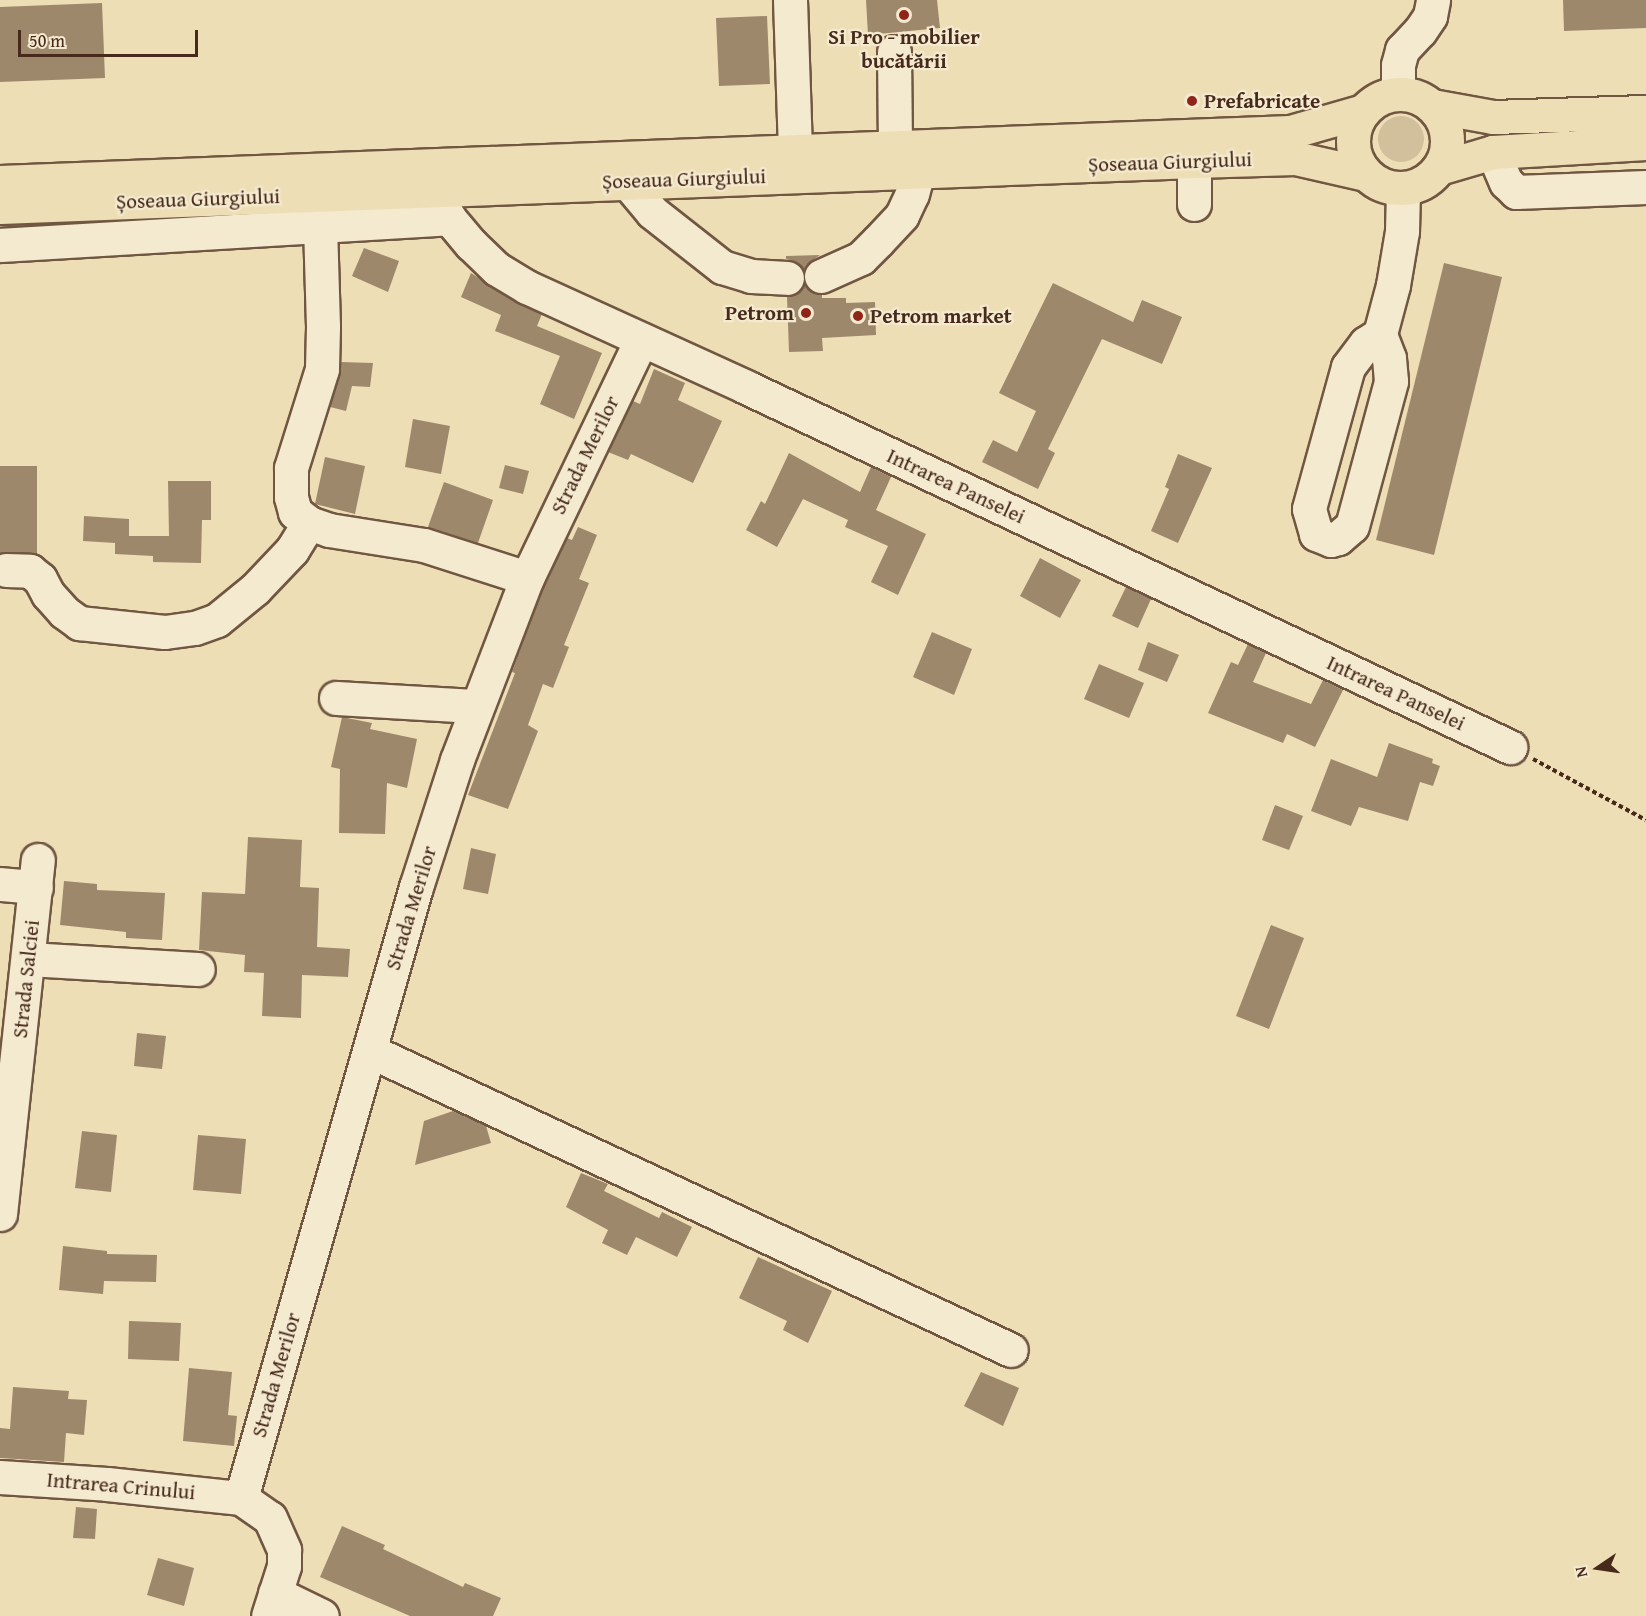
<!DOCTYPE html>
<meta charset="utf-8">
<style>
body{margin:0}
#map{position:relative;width:1646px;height:1616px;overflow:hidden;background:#eedeb6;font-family:"Gentium Book Plus",serif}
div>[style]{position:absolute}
.green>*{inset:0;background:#d2bf9c}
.round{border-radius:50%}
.building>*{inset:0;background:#9e886c}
.path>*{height:4px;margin-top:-2px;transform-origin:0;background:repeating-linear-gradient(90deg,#472a1b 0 4.5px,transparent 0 7.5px)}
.roads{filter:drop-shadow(2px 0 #715742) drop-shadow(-2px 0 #715742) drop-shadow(0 2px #715742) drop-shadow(0 -2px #715742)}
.minor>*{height:33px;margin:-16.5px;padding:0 16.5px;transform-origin:16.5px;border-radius:16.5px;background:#f4ead0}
.highway>*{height:33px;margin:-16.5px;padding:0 16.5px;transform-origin:16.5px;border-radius:16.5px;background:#eedeb6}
.highway>.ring{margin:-16.5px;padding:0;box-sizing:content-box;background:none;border:33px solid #eedeb6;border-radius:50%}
.dots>*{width:16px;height:16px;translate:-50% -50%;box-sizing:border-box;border:3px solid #f4ead0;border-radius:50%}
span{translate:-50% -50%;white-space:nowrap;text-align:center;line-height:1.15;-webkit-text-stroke:4.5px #f4ead0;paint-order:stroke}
.poi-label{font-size:21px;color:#472a1b;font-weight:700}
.left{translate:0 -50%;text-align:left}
.right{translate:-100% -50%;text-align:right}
.street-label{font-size:21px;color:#472a1b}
.north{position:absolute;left:1568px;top:1538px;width:60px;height:60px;-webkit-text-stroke:4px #f4ead0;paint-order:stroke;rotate:257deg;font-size:16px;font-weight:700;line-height:24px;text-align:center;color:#472a1b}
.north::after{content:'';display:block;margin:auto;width:21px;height:27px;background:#472a1b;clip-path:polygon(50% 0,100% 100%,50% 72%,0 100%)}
.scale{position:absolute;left:18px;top:30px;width:180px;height:27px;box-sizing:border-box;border:3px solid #472a1b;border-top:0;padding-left:8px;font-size:18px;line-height:21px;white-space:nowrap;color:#472a1b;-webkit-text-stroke:4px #f4ead0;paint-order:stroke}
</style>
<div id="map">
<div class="green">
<i class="round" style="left:1378px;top:116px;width:46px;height:46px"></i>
</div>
<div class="building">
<i style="clip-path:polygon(866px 0,937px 0,940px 28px,868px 35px)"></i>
<i style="clip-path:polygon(1563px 0,1646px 0,1646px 28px,1564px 31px)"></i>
<i style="clip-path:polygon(102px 3px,105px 78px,0 82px,0 7px)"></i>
<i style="clip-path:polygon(767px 16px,770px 84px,719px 86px,716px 18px)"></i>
<i style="clip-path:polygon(364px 248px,399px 261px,388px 292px,352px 276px)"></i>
<i style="clip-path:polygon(820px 255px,806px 265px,804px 270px,797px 262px,786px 259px,786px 256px)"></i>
<i style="clip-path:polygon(1444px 263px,1502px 277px,1434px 555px,1376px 540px)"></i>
<i style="clip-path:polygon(471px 273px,517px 303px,542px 314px,537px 326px,602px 353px,574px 419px,540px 404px,560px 356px,495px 331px,501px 315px,461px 297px)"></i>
<i style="clip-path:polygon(1053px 283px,1133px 322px,1142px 300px,1182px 317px,1162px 364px,1102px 339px,1048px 449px,1055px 453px,1038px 489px,982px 462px,993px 440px,1017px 452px,1036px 411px,999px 393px)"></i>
<i style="clip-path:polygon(804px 284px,811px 291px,822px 294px,822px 298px,846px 298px,846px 303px,875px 302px,876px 335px,822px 338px,823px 351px,789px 352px,787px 297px,796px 294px)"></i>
<i style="clip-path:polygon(341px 362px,373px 363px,370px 387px,352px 386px,346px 411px,330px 407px)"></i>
<i style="clip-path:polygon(654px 369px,685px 383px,678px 400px,722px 421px,693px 483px,631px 454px,628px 460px,608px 452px,633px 401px,640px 404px)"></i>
<i style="clip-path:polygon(413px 419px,450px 426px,441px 474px,405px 467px)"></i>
<i style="clip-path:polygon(789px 453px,860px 492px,871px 467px,891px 477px,876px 510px,926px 534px,898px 595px,871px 582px,888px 546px,845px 527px,848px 520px,803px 499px,777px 547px,746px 530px,761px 501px,765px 504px)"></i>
<i style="clip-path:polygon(1178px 454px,1212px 468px,1178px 543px,1151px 531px,1169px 489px,1165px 487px)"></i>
<i style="clip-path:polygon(325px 457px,365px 466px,355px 514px,315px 504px)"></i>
<i style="clip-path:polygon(505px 465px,529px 471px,523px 494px,499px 488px)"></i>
<i style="clip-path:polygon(0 466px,37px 466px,37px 554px,0 553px)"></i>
<i style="clip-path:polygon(168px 481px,211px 481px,211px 520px,202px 520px,201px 563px,153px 562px,153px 556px,115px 554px,115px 543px,83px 541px,84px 516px,129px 519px,129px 536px,169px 536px)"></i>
<i style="clip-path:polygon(444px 482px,493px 500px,478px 543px,428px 527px)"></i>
<i style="clip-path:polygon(578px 527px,597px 535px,579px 579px,589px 583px,564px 645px,569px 647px,553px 688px,543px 684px,528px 725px,538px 731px,508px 809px,468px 795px,515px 673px,512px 672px,544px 585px,567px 538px,572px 540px)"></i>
<i style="clip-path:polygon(1040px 558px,1081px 580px,1060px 618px,1020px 596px)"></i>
<i style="clip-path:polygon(1126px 587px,1151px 599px,1138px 628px,1112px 616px)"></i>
<i style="clip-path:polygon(932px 632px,972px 649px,954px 695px,913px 677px)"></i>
<i style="clip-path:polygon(1148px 642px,1179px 655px,1167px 682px,1138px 670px)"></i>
<i style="clip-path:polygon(1248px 644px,1266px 653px,1253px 682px,1311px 704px,1323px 680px,1343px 690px,1315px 747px,1287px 734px,1283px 743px,1208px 713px,1231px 662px,1238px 665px)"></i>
<i style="clip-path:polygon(1099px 664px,1144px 683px,1129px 718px,1084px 699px)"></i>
<i style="clip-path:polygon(342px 717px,372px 723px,370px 729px,417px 739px,407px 788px,387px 783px,385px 834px,339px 833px,340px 769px,331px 767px)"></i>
<i style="clip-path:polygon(1389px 743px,1433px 759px,1432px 763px,1440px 766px,1433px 786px,1420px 782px,1408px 821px,1359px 807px,1351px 826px,1311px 811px,1331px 759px,1377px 777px)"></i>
<i style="clip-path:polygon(1275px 805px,1303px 816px,1289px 850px,1262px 840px)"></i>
<i style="clip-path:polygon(248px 837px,302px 840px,300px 887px,319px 888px,317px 947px,350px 949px,348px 977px,302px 975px,301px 1018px,262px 1016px,264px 973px,244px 972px,245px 955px,199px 950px,202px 892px,245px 894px)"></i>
<i style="clip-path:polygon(471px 848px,496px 854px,488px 894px,463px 889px)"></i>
<i style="clip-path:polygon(64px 881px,97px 884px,97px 890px,165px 893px,162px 940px,126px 938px,126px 932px,60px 925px)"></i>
<i style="clip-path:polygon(1271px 925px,1304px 938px,1269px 1029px,1236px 1016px)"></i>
<i style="clip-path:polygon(137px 1033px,166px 1036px,162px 1069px,134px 1066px)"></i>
<i style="clip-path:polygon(453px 1111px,486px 1126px,491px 1143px,415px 1165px,424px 1121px)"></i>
<i style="clip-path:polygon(82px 1131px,117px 1135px,111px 1192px,75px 1188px)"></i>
<i style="clip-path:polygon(198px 1135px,246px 1139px,241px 1194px,193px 1190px)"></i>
<i style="clip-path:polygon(581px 1173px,608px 1184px,604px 1191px,659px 1218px,662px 1212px,692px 1227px,677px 1257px,636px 1237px,627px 1255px,602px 1243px,608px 1230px,566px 1207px)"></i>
<i style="clip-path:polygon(63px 1246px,107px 1251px,107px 1254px,157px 1255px,156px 1282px,104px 1281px,103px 1294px,59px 1290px)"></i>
<i style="clip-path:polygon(758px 1257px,832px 1291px,808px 1343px,783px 1330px,787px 1321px,739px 1298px)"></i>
<i style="clip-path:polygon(129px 1321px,181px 1323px,179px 1361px,128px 1359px)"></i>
<i style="clip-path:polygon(189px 1368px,232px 1372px,228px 1415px,237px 1416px,234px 1446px,183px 1441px)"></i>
<i style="clip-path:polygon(981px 1372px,1019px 1388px,1003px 1426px,964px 1406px)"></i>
<i style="clip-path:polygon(13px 1387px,69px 1391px,68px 1399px,87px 1400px,84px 1435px,66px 1433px,64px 1462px,0 1458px,0 1428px,10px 1429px)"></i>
<i style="clip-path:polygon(76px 1507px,97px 1509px,95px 1539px,73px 1538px)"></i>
<i style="clip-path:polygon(342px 1526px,385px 1545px,383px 1549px,463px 1587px,465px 1583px,501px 1598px,493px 1616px,410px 1616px,320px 1577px)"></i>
<i style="clip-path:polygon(158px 1558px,194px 1568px,184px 1606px,147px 1595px)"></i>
</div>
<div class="path">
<i style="left:1533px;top:759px;width:128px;rotate:28.4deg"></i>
</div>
<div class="roads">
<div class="minor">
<i style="left:790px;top:0;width:151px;rotate:88.1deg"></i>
<i style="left:894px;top:52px;width:95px;rotate:89.4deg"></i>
<i style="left:1398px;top:93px;width:28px;rotate:-90deg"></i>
<i style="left:1398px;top:65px;width:16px;rotate:-75deg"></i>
<i style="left:1402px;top:50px;width:26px;rotate:-47deg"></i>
<i style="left:1420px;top:31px;width:18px;rotate:-56deg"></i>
<i style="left:1430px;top:16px;width:16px;rotate:-79deg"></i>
<i style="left:1493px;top:152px;width:33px;rotate:67deg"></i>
<i style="left:1506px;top:182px;width:14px;rotate:45deg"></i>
<i style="left:1516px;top:192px;width:130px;rotate:-2.2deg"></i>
<i style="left:1194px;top:161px;width:43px;rotate:90deg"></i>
<i style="left:627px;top:182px;width:39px;rotate:50deg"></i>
<i style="left:652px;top:212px;width:89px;rotate:38.2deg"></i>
<i style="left:722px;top:267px;width:30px;rotate:17deg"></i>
<i style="left:751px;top:276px;width:36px;rotate:3deg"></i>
<i style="left:433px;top:188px;width:34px;rotate:62deg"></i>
<i style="left:449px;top:218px;width:34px;rotate:50deg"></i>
<i style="left:471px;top:244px;width:36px;rotate:44deg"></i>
<i style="left:497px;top:269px;width:35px;rotate:31deg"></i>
<i style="left:527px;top:287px;width:241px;rotate:24.5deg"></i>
<i style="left:746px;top:387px;width:845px;rotate:25.23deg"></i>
<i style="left:320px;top:225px;width:102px;rotate:88.3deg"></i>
<i style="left:323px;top:327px;width:42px;rotate:91.4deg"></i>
<i style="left:322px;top:369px;width:104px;rotate:107.4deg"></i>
<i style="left:291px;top:468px;width:29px;rotate:90deg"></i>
<i style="left:291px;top:497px;width:16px;rotate:75deg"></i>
<i style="left:295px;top:512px;width:18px;rotate:38deg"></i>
<i style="left:309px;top:523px;width:21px;rotate:19deg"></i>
<i style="left:329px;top:530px;width:96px;rotate:9deg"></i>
<i style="left:424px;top:545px;width:108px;rotate:17.8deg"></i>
<i style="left:0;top:245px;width:450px;rotate:-3.4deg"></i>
<i style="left:821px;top:276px;width:44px;rotate:-24.2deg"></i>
<i style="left:861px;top:258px;width:24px;rotate:-45deg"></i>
<i style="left:878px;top:241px;width:35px;rotate:-47deg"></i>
<i style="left:902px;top:215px;width:23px;rotate:-65deg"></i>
<i style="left:912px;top:194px;width:24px;rotate:-75deg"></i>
<i style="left:1380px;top:334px;width:17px;rotate:147deg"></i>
<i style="left:1366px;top:343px;width:30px;rotate:127deg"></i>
<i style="left:1348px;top:367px;width:147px;rotate:105.4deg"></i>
<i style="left:1309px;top:509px;width:26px;rotate:74deg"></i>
<i style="left:1316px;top:534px;width:16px;rotate:22deg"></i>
<i style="left:1331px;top:540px;width:7px;rotate:-16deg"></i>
<i style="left:1338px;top:538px;width:18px;rotate:-41deg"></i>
<i style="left:1352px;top:526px;width:150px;rotate:-74.9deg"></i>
<i style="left:1391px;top:381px;width:23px;rotate:-95deg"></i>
<i style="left:1389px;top:358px;width:26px;rotate:-111deg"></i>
<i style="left:1380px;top:334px;width:51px;rotate:-75.1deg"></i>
<i style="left:1393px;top:285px;width:55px;rotate:-80.5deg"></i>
<i style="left:1402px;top:231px;width:42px;rotate:-88.6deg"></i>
<i style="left:6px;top:570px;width:24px;rotate:2deg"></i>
<i style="left:30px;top:571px;width:13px;rotate:39deg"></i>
<i style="left:40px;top:579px;width:17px;rotate:62deg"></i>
<i style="left:48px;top:594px;width:24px;rotate:48deg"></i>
<i style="left:64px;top:612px;width:19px;rotate:36deg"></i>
<i style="left:79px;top:623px;width:86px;rotate:6deg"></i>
<i style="left:165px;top:632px;width:30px;rotate:-8deg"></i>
<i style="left:195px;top:628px;width:23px;rotate:-20deg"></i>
<i style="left:217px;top:620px;width:49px;rotate:-39.2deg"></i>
<i style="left:255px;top:589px;width:54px;rotate:-46.5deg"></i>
<i style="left:292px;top:550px;width:32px;rotate:-58deg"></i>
<i style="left:336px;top:698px;width:139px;rotate:3.3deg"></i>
<i style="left:0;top:884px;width:36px;rotate:5deg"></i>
<i style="left:28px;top:959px;width:170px;rotate:3.4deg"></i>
<i style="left:370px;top:1051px;width:707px;rotate:25.01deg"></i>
<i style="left:0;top:1214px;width:356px;rotate:-83.9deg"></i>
<i style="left:0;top:1477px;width:107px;rotate:3.7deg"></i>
<i style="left:107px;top:1484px;width:135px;rotate:6deg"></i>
<i style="left:241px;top:1498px;width:35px;rotate:35deg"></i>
<i style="left:270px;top:1518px;width:35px;rotate:66deg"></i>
<i style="left:284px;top:1550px;width:16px;rotate:90deg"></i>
<i style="left:284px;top:1566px;width:52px;rotate:107.7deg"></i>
<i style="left:241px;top:1498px;width:636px;rotate:-74.02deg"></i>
<i style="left:416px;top:887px;width:133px;rotate:-72.1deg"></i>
<i style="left:457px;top:760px;width:195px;rotate:-69deg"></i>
<i style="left:527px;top:578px;width:264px;rotate:-64.4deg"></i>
<i style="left:275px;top:1593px;width:52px;rotate:26.1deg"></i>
</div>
<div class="highway">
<i class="ring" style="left:1353px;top:94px;width:61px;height:61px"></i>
<i style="left:1432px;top:106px;width:62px;rotate:10.2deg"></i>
<i style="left:1493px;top:117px;width:153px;rotate:-1.9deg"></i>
<i style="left:1439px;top:168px;width:56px;rotate:-16.5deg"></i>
<i style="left:1493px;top:152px;width:153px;rotate:-3.4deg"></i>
<i style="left:0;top:182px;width:1291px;rotate:-2.22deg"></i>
<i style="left:1290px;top:132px;width:76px;rotate:-16deg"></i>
<i style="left:0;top:207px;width:1195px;rotate:-2.21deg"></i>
<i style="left:1194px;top:161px;width:101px;rotate:-1.7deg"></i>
<i style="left:1295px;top:158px;width:73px;rotate:12.7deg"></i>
</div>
</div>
<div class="dots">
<i style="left:904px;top:15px;background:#8f2418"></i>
<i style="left:1192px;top:101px;background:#8f2418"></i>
<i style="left:806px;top:313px;background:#8f2418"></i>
<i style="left:858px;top:316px;background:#8f2418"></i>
</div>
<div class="poi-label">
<span style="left:904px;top:49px">Si Pro - mobilier<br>bucătării</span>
<span class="left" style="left:1204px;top:101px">Prefabricate</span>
<span class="right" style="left:794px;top:313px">Petrom</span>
<span class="left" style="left:870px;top:316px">Petrom market</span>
</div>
<div class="street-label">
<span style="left:1170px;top:162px;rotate:-2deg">Șoseaua Giurgiului</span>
<span style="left:684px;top:179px;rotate:-2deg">Șoseaua Giurgiului</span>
<span style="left:198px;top:199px;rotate:-2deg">Șoseaua Giurgiului</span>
<span style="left:585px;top:455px;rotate:-64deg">Strada Merilor</span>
<span style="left:956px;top:486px;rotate:25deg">Intrarea Panselei</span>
<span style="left:1396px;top:693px;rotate:25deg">Intrarea Panselei</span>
<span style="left:411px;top:908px;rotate:-73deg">Strada Merilor</span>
<span style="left:26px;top:979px;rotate:-84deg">Strada Salciei</span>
<span style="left:276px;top:1375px;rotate:-74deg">Strada Merilor</span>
<span style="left:121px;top:1486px;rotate:5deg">Intrarea Crinului</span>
</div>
<div class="north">N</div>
<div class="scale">50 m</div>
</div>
